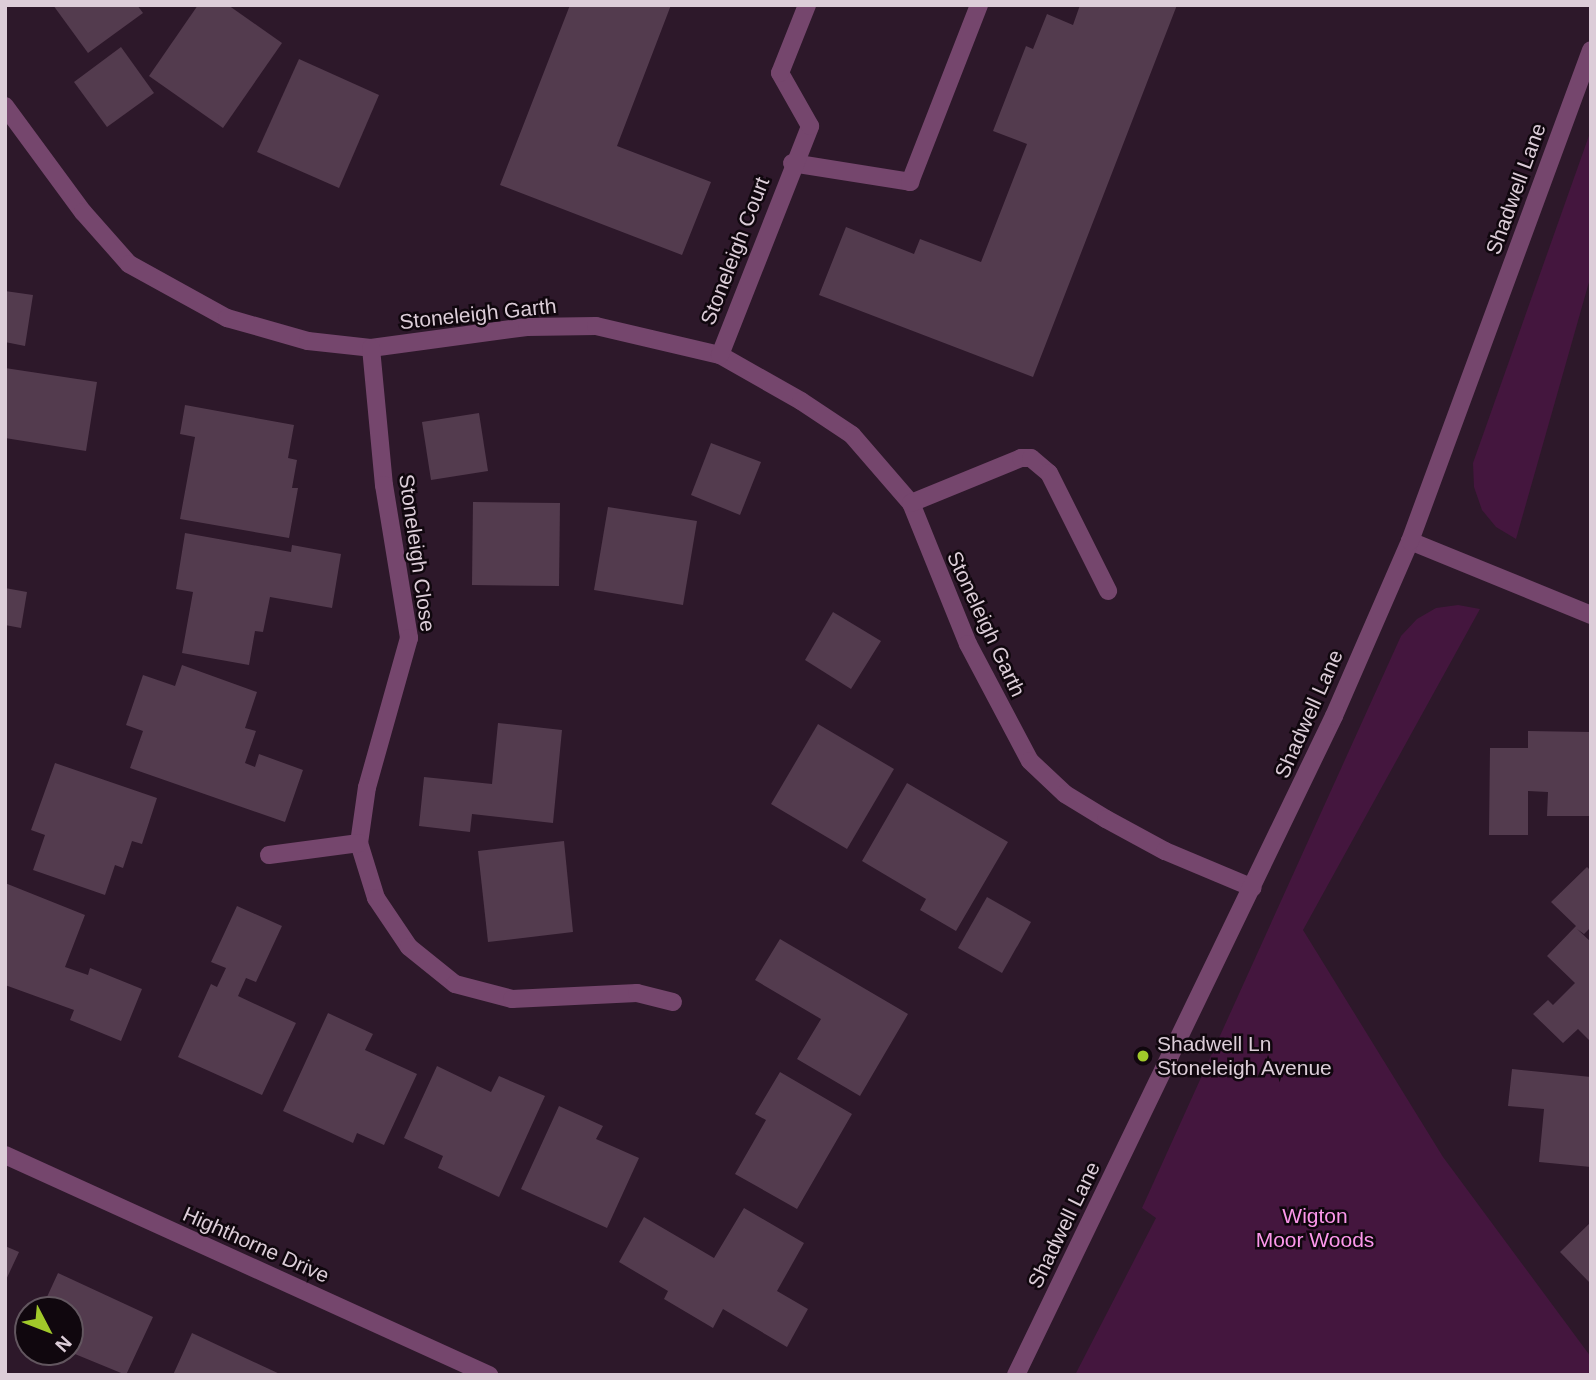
<!DOCTYPE html>
<style>
body{margin:0}
#map{position:relative;width:1596px;height:1380px;overflow:hidden;background:#2d182a;font-family:Arial,sans-serif}
div>[style]{position:absolute}
.green>*{inset:0;background:#44163e}
.building>*{inset:0;background:#533b4e}
.minor>*{height:18px;margin:-9px;padding:0 9px;transform-origin:9px;border-radius:9px;background:#75466d}
.dots>*{width:19px;height:19px;translate:-50% -50%;box-sizing:border-box;border:4px solid #10070e;border-radius:50%}
span{translate:-50% -50%;white-space:nowrap;text-align:center;line-height:1.15;-webkit-text-stroke:5px #10070e;paint-order:stroke}
.street-label{font-size:21px;color:#dccdd8}
.poi-label{font-size:21px;color:#dccdd8}
.left{translate:0 -50%;text-align:left}
.park-label{font-size:21px;color:#fc97eb}
.frame{position:absolute;inset:0;border:7px solid #dccdd8;pointer-events:none}
.north{position:absolute;left:14px;top:1296px;width:70px;height:70px;box-sizing:border-box;background:#10070e;border:2px solid #62565f;border-radius:50%;rotate:132deg;font-size:19px;font-weight:700;line-height:28px;text-align:center;color:#dccdd8}
.north::after{content:'';display:block;margin:auto;width:24px;height:32px;background:#a1c92a;clip-path:polygon(50% 0,100% 100%,50% 72%,0 100%)}
</style>
<div id="map">
<div class="green">
<i style="clip-path:polygon(1591px 130px,1591px 275px,1516px 539px,1496px 527px,1482px 510px,1474px 487px,1473px 463px)"></i>
<i style="clip-path:polygon(1458px 605px,1480px 609px,1303px 930px,1443px 1157px,1591px 1357px,1591px 1375px,1075px 1375px,1156px 1218px,1142px 1208px,1401px 636px,1417px 619px,1436px 608px)"></i>
</div>
<div class="building">
<i style="clip-path:polygon(53px 5px,137px 5px,143px 13px,88px 53px)"></i>
<i style="clip-path:polygon(198px 5px,228px 5px,282px 43px,223px 128px,149px 76px)"></i>
<i style="clip-path:polygon(570px 5px,671px 5px,617px 146px,711px 182px,682px 255px,500px 185px)"></i>
<i style="clip-path:polygon(1080px 5px,1177px 5px,1033px 377px,819px 295px,846px 227px,914px 254px,920px 239px,981px 262px,1027px 144px,993px 131px,1026px 46px,1033px 49px,1047px 14px,1073px 25px)"></i>
<i style="clip-path:polygon(121px 47px,154px 93px,107px 127px,74px 82px)"></i>
<i style="clip-path:polygon(299px 59px,379px 95px,339px 188px,257px 152px)"></i>
<i style="clip-path:polygon(5px 291px,33px 295px,25px 346px,5px 342px)"></i>
<i style="clip-path:polygon(5px 368px,97px 382px,86px 451px,5px 438px)"></i>
<i style="clip-path:polygon(185px 405px,294px 425px,288px 458px,297px 460px,292px 488px,298px 488px,289px 538px,180px 519px,195px 437px,180px 434px)"></i>
<i style="clip-path:polygon(479px 413px,488px 471px,431px 480px,422px 422px)"></i>
<i style="clip-path:polygon(711px 443px,761px 462px,740px 515px,691px 495px)"></i>
<i style="clip-path:polygon(473px 502px,560px 503px,559px 586px,472px 585px)"></i>
<i style="clip-path:polygon(608px 507px,697px 521px,683px 605px,594px 590px)"></i>
<i style="clip-path:polygon(185px 533px,291px 552px,292px 545px,341px 554px,332px 608px,270px 597px,263px 632px,255px 631px,249px 665px,182px 653px,193px 592px,176px 589px)"></i>
<i style="clip-path:polygon(5px 588px,27px 592px,21px 628px,5px 625px)"></i>
<i style="clip-path:polygon(833px 612px,881px 641px,851px 689px,805px 660px)"></i>
<i style="clip-path:polygon(182px 665px,257px 692px,245px 728px,256px 731px,245px 763px,255px 767px,259px 754px,303px 770px,285px 822px,130px 768px,143px 731px,126px 725px,143px 675px,175px 686px)"></i>
<i style="clip-path:polygon(498px 723px,562px 730px,553px 823px,472px 814px,470px 832px,419px 826px,424px 777px,492px 784px)"></i>
<i style="clip-path:polygon(818px 724px,894px 769px,847px 849px,771px 804px)"></i>
<i style="clip-path:polygon(1528px 731px,1591px 732px,1591px 816px,1547px 816px,1548px 792px,1528px 791px,1528px 835px,1489px 835px,1490px 748px,1528px 748px)"></i>
<i style="clip-path:polygon(55px 763px,157px 798px,142px 844px,132px 841px,123px 868px,115px 865px,105px 895px,33px 870px,45px 835px,31px 830px)"></i>
<i style="clip-path:polygon(907px 783px,1008px 842px,956px 931px,920px 910px,926px 899px,862px 861px)"></i>
<i style="clip-path:polygon(564px 841px,573px 932px,488px 942px,478px 851px)"></i>
<i style="clip-path:polygon(1587px 867px,1591px 871px,1591px 927px,1584px 934px,1577px 929px,1591px 942px,1591px 1042px,1578px 1029px,1563px 1043px,1533px 1014px,1548px 1000px,1553px 1005px,1575px 983px,1547px 956px,1576px 926px,1551px 902px)"></i>
<i style="clip-path:polygon(5px 883px,85px 915px,65px 967px,88px 975px,90px 968px,142px 989px,121px 1041px,70px 1020px,74px 1010px,5px 985px)"></i>
<i style="clip-path:polygon(987px 897px,1031px 922px,1002px 973px,958px 948px)"></i>
<i style="clip-path:polygon(237px 906px,282px 926px,256px 982px,246px 978px,238px 996px,296px 1023px,262px 1095px,178px 1057px,211px 984px,217px 987px,226px 968px,211px 962px)"></i>
<i style="clip-path:polygon(780px 939px,908px 1014px,860px 1096px,797px 1059px,821px 1019px,755px 980px)"></i>
<i style="clip-path:polygon(328px 1013px,373px 1034px,365px 1050px,417px 1074px,384px 1145px,357px 1133px,353px 1143px,283px 1111px)"></i>
<i style="clip-path:polygon(437px 1066px,491px 1092px,499px 1076px,545px 1096px,499px 1197px,438px 1168px,443px 1156px,404px 1138px)"></i>
<i style="clip-path:polygon(1512px 1069px,1591px 1077px,1591px 1167px,1539px 1162px,1544px 1109px,1508px 1106px)"></i>
<i style="clip-path:polygon(780px 1072px,852px 1114px,797px 1209px,735px 1174px,766px 1120px,755px 1114px)"></i>
<i style="clip-path:polygon(559px 1106px,603px 1126px,596px 1139px,639px 1158px,607px 1228px,521px 1189px)"></i>
<i style="clip-path:polygon(744px 1208px,804px 1243px,777px 1291px,808px 1309px,787px 1347px,723px 1309px,713px 1328px,664px 1299px,668px 1291px,619px 1262px,644px 1217px,714px 1258px)"></i>
<i style="clip-path:polygon(1591px 1222px,1591px 1284px,1560px 1252px)"></i>
<i style="clip-path:polygon(5px 1246px,19px 1252px,5px 1282px)"></i>
<i style="clip-path:polygon(58px 1273px,153px 1317px,126px 1375px,70px 1352px,70px 1310px,41px 1310px)"></i>
<i style="clip-path:polygon(192px 1333px,241px 1356px,282px 1375px,173px 1375px)"></i>
</div>
<div class="minor">
<i style="left:5px;top:106px;width:132px;rotate:53.7deg"></i>
<i style="left:83px;top:212px;width:69px;rotate:48.5deg"></i>
<i style="left:129px;top:264px;width:112px;rotate:28.9deg"></i>
<i style="left:227px;top:318px;width:84px;rotate:15.9deg"></i>
<i style="left:308px;top:341px;width:63px;rotate:6.3deg"></i>
<i style="left:371px;top:348px;width:157px;rotate:-7.7deg"></i>
<i style="left:527px;top:327px;width:69px;rotate:-0.8deg"></i>
<i style="left:596px;top:326px;width:127px;rotate:13.2deg"></i>
<i style="left:720px;top:355px;width:93px;rotate:29.6deg"></i>
<i style="left:801px;top:401px;width:61px;rotate:33.7deg"></i>
<i style="left:852px;top:435px;width:90px;rotate:49.1deg"></i>
<i style="left:911px;top:503px;width:152px;rotate:68deg"></i>
<i style="left:968px;top:644px;width:132px;rotate:62.1deg"></i>
<i style="left:1030px;top:761px;width:48px;rotate:43.3deg"></i>
<i style="left:1065px;top:794px;width:48px;rotate:31.4deg"></i>
<i style="left:1106px;top:819px;width:67px;rotate:28.5deg"></i>
<i style="left:1165px;top:851px;width:95px;rotate:22.8deg"></i>
<i style="left:792px;top:163px;width:120px;rotate:9.1deg"></i>
<i style="left:910px;top:182px;width:190px;rotate:-68.7deg"></i>
<i style="left:371px;top:348px;width:138px;rotate:84.6deg"></i>
<i style="left:384px;top:485px;width:155px;rotate:80.7deg"></i>
<i style="left:409px;top:638px;width:155px;rotate:105.7deg"></i>
<i style="left:367px;top:787px;width:57px;rotate:98.1deg"></i>
<i style="left:359px;top:843px;width:58px;rotate:72.8deg"></i>
<i style="left:376px;top:898px;width:59px;rotate:56deg"></i>
<i style="left:409px;top:947px;width:59px;rotate:38.8deg"></i>
<i style="left:455px;top:984px;width:59px;rotate:14.7deg"></i>
<i style="left:512px;top:999px;width:125px;rotate:-2.7deg"></i>
<i style="left:637px;top:993px;width:37px;rotate:14deg"></i>
<i style="left:720px;top:355px;width:246px;rotate:-68.5deg"></i>
<i style="left:810px;top:126px;width:61px;rotate:-119.5deg"></i>
<i style="left:780px;top:73px;width:73px;rotate:-68.3deg"></i>
<i style="left:911px;top:503px;width:119px;rotate:-22.2deg"></i>
<i style="left:1021px;top:458px;width:10px"></i>
<i style="left:1031px;top:458px;width:23px;rotate:40deg"></i>
<i style="left:1049px;top:473px;width:132px;rotate:63.4deg"></i>
<i style="left:1410px;top:541px;width:196px;rotate:22.2deg"></i>
<i style="left:269px;top:855px;width:91px;rotate:-7.6deg"></i>
<i style="left:5px;top:1155px;width:532px;rotate:24.44deg"></i>
<i style="left:1016px;top:1375px;width:732px;rotate:-64.24deg"></i>
<i style="left:1334px;top:716px;width:191px;rotate:-66.5deg"></i>
<i style="left:1410px;top:541px;width:523px;rotate:-69.76deg"></i>
</div>
<div class="dots">
<i style="left:1143px;top:1056px;background:#a1c92a"></i>
</div>
<div class="street-label">
<span style="left:1516px;top:189px;rotate:-70deg">Shadwell Lane</span>
<span style="left:735px;top:251px;rotate:-69deg">Stoneleigh Court</span>
<span style="left:478px;top:314px;rotate:-6deg">Stoneleigh Garth</span>
<span style="left:417px;top:553px;rotate:82deg">Stoneleigh Close</span>
<span style="left:986px;top:624px;rotate:65deg">Stoneleigh Garth</span>
<span style="left:1309px;top:714px;rotate:-66deg">Shadwell Lane</span>
<span style="left:1064px;top:1225px;rotate:-64deg">Shadwell Lane</span>
<span style="left:256px;top:1245px;rotate:24deg">Highthorne Drive</span>
</div>
<div class="poi-label">
<span class="left" style="left:1157px;top:1056px">Shadwell Ln<br>Stoneleigh Avenue</span>
</div>
<div class="park-label">
<span style="left:1315px;top:1228px">Wigton<br>Moor Woods</span>
</div>
<div class="frame"></div>
<div class="north">N</div>
</div>
